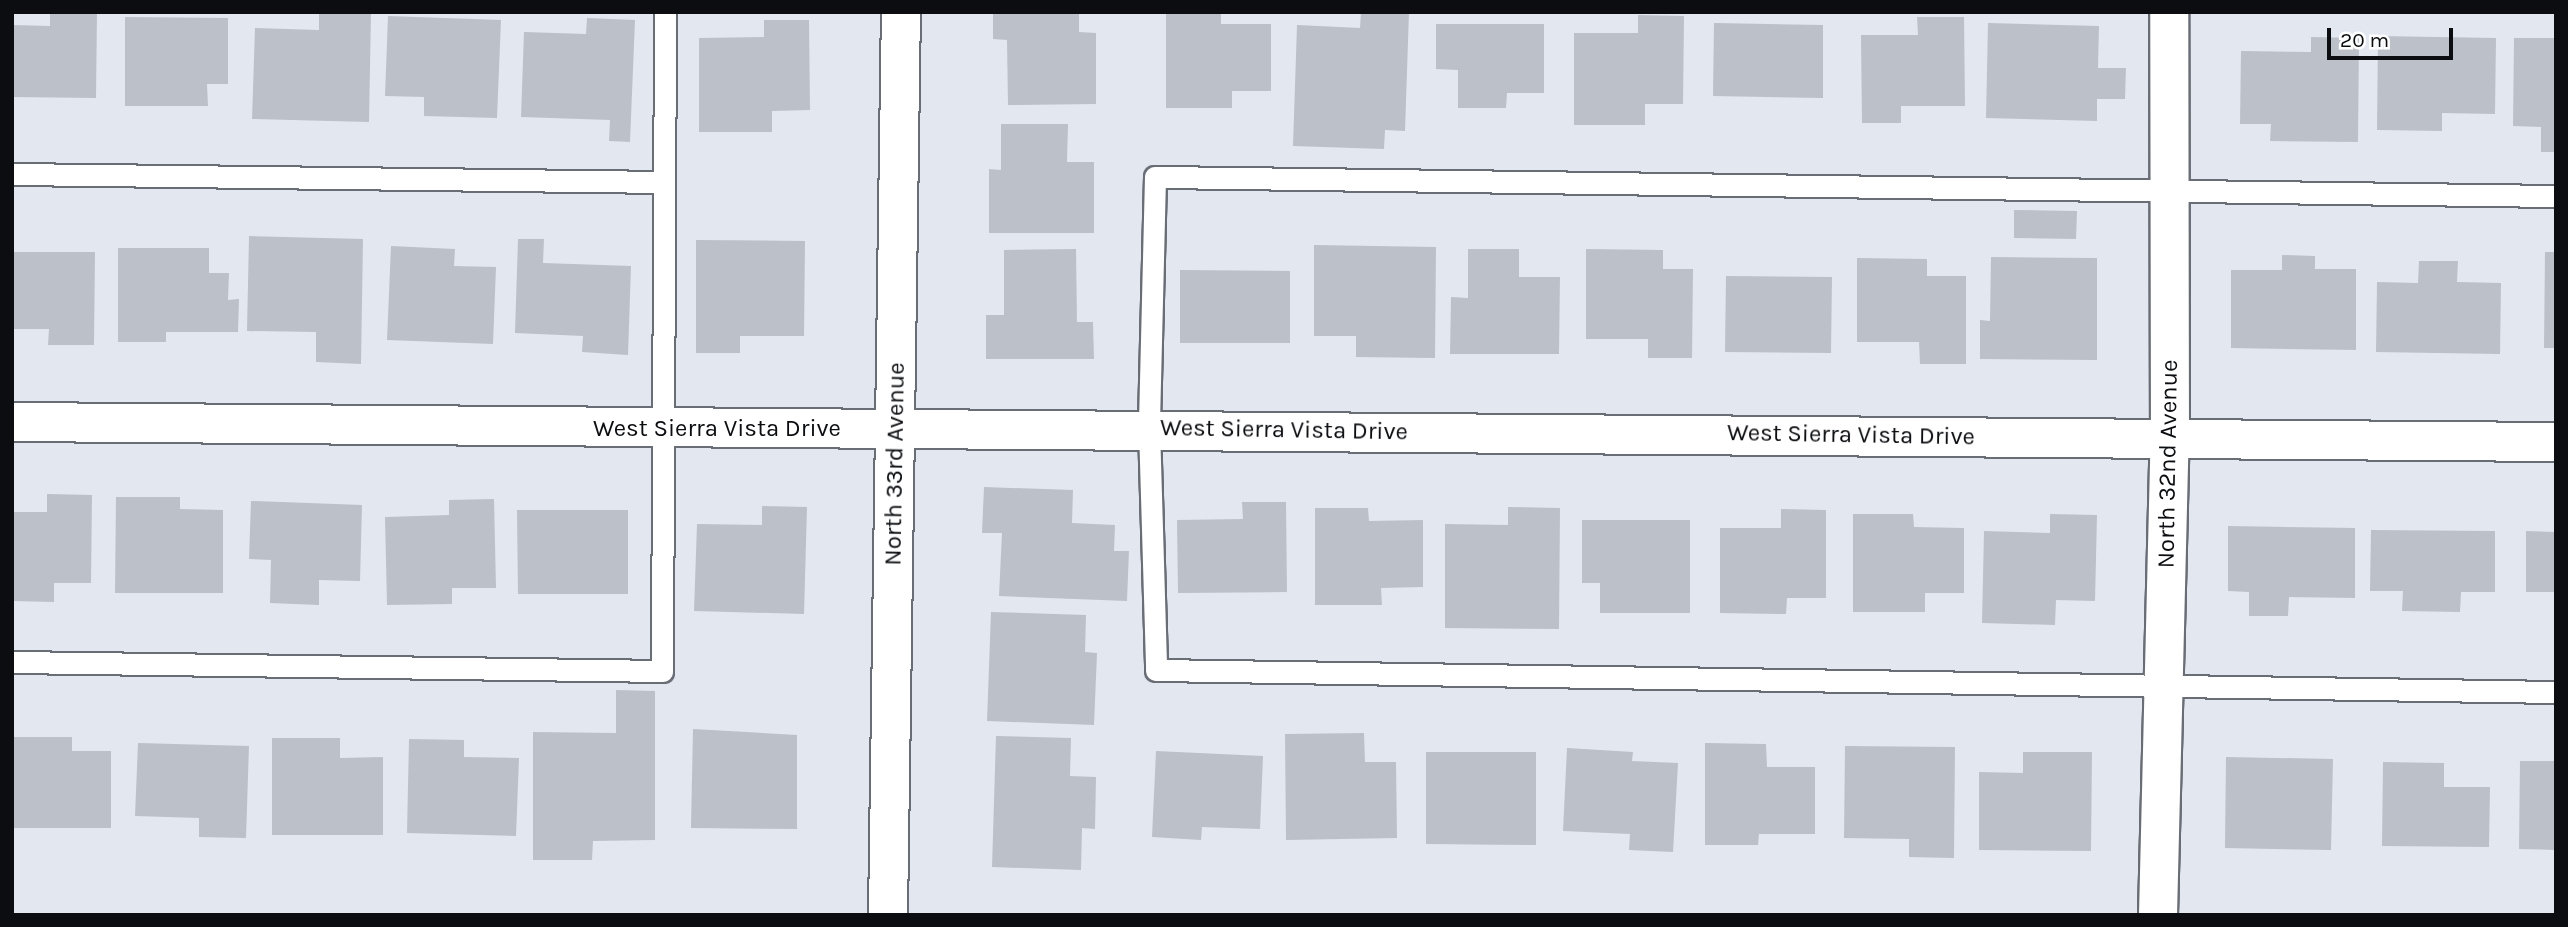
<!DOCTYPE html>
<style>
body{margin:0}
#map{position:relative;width:2568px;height:927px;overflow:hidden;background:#e3e7f0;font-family:Karla,sans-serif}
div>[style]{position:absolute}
.building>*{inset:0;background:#bcc0c8}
.roads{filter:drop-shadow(2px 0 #696d75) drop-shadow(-2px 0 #696d75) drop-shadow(0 2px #696d75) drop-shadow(0 -2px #696d75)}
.service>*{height:21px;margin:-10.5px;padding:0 10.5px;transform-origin:10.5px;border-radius:10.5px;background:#fff}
.minor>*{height:38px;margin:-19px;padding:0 19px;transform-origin:19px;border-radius:19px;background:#fff}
span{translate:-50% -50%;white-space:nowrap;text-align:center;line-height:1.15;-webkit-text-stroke:5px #fff;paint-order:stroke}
.street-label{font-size:24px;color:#0c0d10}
.frame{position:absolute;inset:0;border:14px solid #0c0d10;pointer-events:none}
.scale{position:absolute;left:2327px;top:28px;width:126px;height:32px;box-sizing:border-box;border:4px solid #0c0d10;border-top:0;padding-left:9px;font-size:21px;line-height:24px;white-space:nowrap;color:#0c0d10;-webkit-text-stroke:5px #fff;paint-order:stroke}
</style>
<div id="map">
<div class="building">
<i style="clip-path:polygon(50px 12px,97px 12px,96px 98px,12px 97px,12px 25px,50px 26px)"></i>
<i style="clip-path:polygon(319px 12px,371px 12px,369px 122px,252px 119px,255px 28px,319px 30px)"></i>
<i style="clip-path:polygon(993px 12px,1079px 12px,1079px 32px,1096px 33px,1096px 104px,1008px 105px,1007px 40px,993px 39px)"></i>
<i style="clip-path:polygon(1361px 12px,1409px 12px,1405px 131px,1385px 130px,1384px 149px,1293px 146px,1297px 25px,1360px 28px)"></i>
<i style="clip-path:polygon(1166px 13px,1221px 13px,1221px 24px,1271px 24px,1271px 91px,1232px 91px,1232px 108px,1166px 108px)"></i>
<i style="clip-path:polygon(1638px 15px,1684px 16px,1683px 104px,1645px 104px,1645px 125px,1574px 125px,1574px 33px,1638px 33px)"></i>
<i style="clip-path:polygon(388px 16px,501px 20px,497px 118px,424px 116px,424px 97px,385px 96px)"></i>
<i style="clip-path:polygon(125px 17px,228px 18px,228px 84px,207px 84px,208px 106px,125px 106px)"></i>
<i style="clip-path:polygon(1917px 17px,1964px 17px,1965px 106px,1901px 106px,1901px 123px,1862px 123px,1861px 35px,1918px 35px)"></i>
<i style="clip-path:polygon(587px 18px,635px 20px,630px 142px,609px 141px,610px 120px,521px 117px,524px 32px,586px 34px)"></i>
<i style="clip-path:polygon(764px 20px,809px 20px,810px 110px,772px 111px,772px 132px,699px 132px,699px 38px,764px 37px)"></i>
<i style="clip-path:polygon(1714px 23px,1823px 25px,1823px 98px,1713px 96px)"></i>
<i style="clip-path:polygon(1988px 23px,2099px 26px,2098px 68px,2126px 68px,2125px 99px,2097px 99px,2097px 121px,1986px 118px)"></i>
<i style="clip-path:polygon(1436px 24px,1544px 24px,1544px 93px,1507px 93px,1506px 108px,1458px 108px,1458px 70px,1436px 69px)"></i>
<i style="clip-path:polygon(2378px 36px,2496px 38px,2495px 114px,2442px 113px,2442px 131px,2377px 130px)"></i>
<i style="clip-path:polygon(2311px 37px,2359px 38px,2358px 142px,2270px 141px,2271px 124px,2240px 124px,2241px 51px,2311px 52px)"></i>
<i style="clip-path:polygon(2514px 38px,2556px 38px,2556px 152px,2541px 152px,2541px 127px,2513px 126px)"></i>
<i style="clip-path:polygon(1001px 124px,1068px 124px,1067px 162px,1094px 162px,1094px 233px,989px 233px,989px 169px,1001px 170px)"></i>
<i style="clip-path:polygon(2014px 210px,2077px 211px,2076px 239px,2014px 238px)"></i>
<i style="clip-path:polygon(249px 236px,363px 239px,361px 364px,316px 362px,316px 332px,247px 331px)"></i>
<i style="clip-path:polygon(518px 239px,544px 239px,543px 263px,631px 266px,628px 355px,582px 352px,583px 336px,515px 333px)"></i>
<i style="clip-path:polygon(696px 240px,805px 241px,804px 336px,740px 336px,740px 353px,696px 353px)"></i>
<i style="clip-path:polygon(1314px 245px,1436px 247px,1435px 358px,1356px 357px,1356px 336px,1314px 336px)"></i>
<i style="clip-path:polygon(391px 246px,455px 249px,454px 266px,496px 267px,493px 344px,387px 340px)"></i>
<i style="clip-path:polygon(118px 248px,209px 248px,209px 273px,229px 273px,228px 300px,239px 299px,238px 332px,166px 332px,166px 342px,118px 342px)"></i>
<i style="clip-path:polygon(1076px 249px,1077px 322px,1093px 322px,1094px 359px,986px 359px,986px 315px,1004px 315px,1004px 250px)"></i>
<i style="clip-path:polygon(1468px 249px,1519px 249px,1519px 277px,1560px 277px,1559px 354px,1450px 354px,1451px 297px,1468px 298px)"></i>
<i style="clip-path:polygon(1586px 249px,1663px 250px,1663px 269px,1693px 269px,1692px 358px,1648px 358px,1648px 339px,1586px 339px)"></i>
<i style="clip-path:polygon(12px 252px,95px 252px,94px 345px,48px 345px,49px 329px,12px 329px)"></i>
<i style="clip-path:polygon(2545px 252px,2556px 252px,2556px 348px,2544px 348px)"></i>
<i style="clip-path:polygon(2282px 255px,2315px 256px,2315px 269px,2356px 269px,2356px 350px,2231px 348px,2231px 270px,2282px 270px)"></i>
<i style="clip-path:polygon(1991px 257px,2097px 258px,2097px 360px,1980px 359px,1980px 320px,1990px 321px)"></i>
<i style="clip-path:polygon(1857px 258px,1927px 259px,1927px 276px,1966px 276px,1966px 364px,1920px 364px,1919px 342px,1857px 342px)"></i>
<i style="clip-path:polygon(2419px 261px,2458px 261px,2457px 282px,2501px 283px,2500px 354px,2376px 352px,2377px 282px,2418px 283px)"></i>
<i style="clip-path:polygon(1180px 270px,1290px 271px,1290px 343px,1180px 343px)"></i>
<i style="clip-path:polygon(1726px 276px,1832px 277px,1831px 353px,1725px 352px)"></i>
<i style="clip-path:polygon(984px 487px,1073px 490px,1072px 523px,1115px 525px,1114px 551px,1129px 551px,1127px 601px,999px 596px,1002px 533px,982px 533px)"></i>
<i style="clip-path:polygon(47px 494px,92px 495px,91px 583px,54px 583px,54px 602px,12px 601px,12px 512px,47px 512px)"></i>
<i style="clip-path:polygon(116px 497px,180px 497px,180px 509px,223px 510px,223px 593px,115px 593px)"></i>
<i style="clip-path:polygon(494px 499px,496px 588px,452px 588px,452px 604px,387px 605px,385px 517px,449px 515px,449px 500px)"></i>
<i style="clip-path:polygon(251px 501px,362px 505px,360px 581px,319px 580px,319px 605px,270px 603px,271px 560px,249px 559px)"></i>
<i style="clip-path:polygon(1242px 502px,1286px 502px,1287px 592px,1178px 593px,1177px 520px,1243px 519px)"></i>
<i style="clip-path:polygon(762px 506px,807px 507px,804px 614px,694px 611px,697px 524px,762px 525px)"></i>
<i style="clip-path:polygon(1508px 507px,1560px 508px,1559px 629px,1445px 628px,1445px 524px,1508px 525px)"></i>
<i style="clip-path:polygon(1315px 508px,1368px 508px,1369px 521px,1423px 520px,1423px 587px,1381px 588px,1382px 605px,1315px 605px)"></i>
<i style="clip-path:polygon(1781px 509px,1826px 510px,1826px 598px,1787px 598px,1786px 614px,1720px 613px,1720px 528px,1781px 528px)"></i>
<i style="clip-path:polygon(517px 510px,628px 510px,628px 594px,518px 594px)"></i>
<i style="clip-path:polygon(1853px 514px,1913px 514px,1914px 527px,1964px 528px,1964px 593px,1925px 593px,1925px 612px,1853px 612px)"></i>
<i style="clip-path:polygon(2050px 514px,2097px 515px,2095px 601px,2056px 600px,2055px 625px,1982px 623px,1984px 531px,2050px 533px)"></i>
<i style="clip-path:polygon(1582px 520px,1690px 520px,1690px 613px,1600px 613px,1600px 583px,1582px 583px)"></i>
<i style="clip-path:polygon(2228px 526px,2355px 528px,2355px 598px,2289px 597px,2288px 616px,2249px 616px,2249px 592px,2228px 591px)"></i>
<i style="clip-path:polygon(2371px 530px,2495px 531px,2495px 592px,2461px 592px,2460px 612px,2402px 611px,2403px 591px,2370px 591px)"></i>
<i style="clip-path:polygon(2526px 531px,2556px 532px,2556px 592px,2526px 592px)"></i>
<i style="clip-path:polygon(991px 612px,1086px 615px,1085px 652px,1097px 653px,1094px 725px,987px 721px)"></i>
<i style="clip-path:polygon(616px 690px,655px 691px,655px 840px,593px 841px,592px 860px,533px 860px,533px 732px,616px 733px)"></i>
<i style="clip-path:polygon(693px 729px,797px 735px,797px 829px,691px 828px)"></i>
<i style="clip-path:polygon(1364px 733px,1365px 762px,1396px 762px,1397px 838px,1286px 840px,1285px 734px)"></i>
<i style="clip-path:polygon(996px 736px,1071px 738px,1070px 776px,1096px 777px,1095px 829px,1082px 828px,1081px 870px,992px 867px)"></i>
<i style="clip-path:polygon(12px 737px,72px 737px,72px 751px,111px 751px,111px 828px,12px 828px)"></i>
<i style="clip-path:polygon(272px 738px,340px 738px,340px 758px,383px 757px,383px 835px,272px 835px)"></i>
<i style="clip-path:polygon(409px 739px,464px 740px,464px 757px,519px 758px,516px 836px,407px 833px)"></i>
<i style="clip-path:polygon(138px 743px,249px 746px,246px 838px,199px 837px,199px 818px,135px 816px)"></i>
<i style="clip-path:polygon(1705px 743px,1766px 744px,1767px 767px,1815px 767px,1815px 834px,1759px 834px,1758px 845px,1705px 845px)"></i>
<i style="clip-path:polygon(1845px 746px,1955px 747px,1954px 858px,1909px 857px,1909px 839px,1844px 838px)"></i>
<i style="clip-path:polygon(1567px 748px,1633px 752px,1632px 761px,1678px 763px,1673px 852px,1629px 850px,1630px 834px,1563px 831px)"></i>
<i style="clip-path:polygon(1156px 751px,1263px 756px,1260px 829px,1202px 827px,1201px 840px,1152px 837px)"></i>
<i style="clip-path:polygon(1426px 752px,1536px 752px,1536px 845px,1426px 844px)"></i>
<i style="clip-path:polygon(2023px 752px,2092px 752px,2091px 851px,1979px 850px,1979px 772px,2023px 773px)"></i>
<i style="clip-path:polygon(2226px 757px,2333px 759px,2331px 850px,2225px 848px)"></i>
<i style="clip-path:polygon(2520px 761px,2556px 761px,2556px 850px,2519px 849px)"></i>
<i style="clip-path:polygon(2383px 762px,2444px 763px,2444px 787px,2490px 787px,2489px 847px,2382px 846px)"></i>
</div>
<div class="roads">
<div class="service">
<i style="left:12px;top:174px;width:652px;rotate:0.7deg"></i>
<i style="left:2556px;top:196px;width:1401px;rotate:-179.22deg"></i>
<i style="left:1155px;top:177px;width:251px;rotate:91.4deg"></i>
<i style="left:1149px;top:428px;width:242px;rotate:88.3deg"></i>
<i style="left:1156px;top:670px;width:1400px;rotate:0.9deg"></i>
<i style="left:12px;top:662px;width:650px;rotate:0.79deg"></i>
<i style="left:662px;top:671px;width:659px;rotate:-89.74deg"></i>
</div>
<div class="minor">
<i style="left:12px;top:422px;width:2544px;rotate:0.45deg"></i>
<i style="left:888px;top:915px;width:903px;rotate:-89.18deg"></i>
<i style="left:2158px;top:915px;width:476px;rotate:-88.6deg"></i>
<i style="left:2170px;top:439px;width:427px;rotate:-90.1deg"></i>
</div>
</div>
<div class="street-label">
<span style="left:717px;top:429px">West Sierra Vista Drive</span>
<span style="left:1284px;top:430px;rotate:1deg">West Sierra Vista Drive</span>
<span style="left:1851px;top:435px;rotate:1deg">West Sierra Vista Drive</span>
<span style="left:895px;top:464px;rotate:-89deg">North 33rd Avenue</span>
<span style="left:2168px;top:464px;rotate:-89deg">North 32nd Avenue</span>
</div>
<div class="frame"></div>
<div class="scale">20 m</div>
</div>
